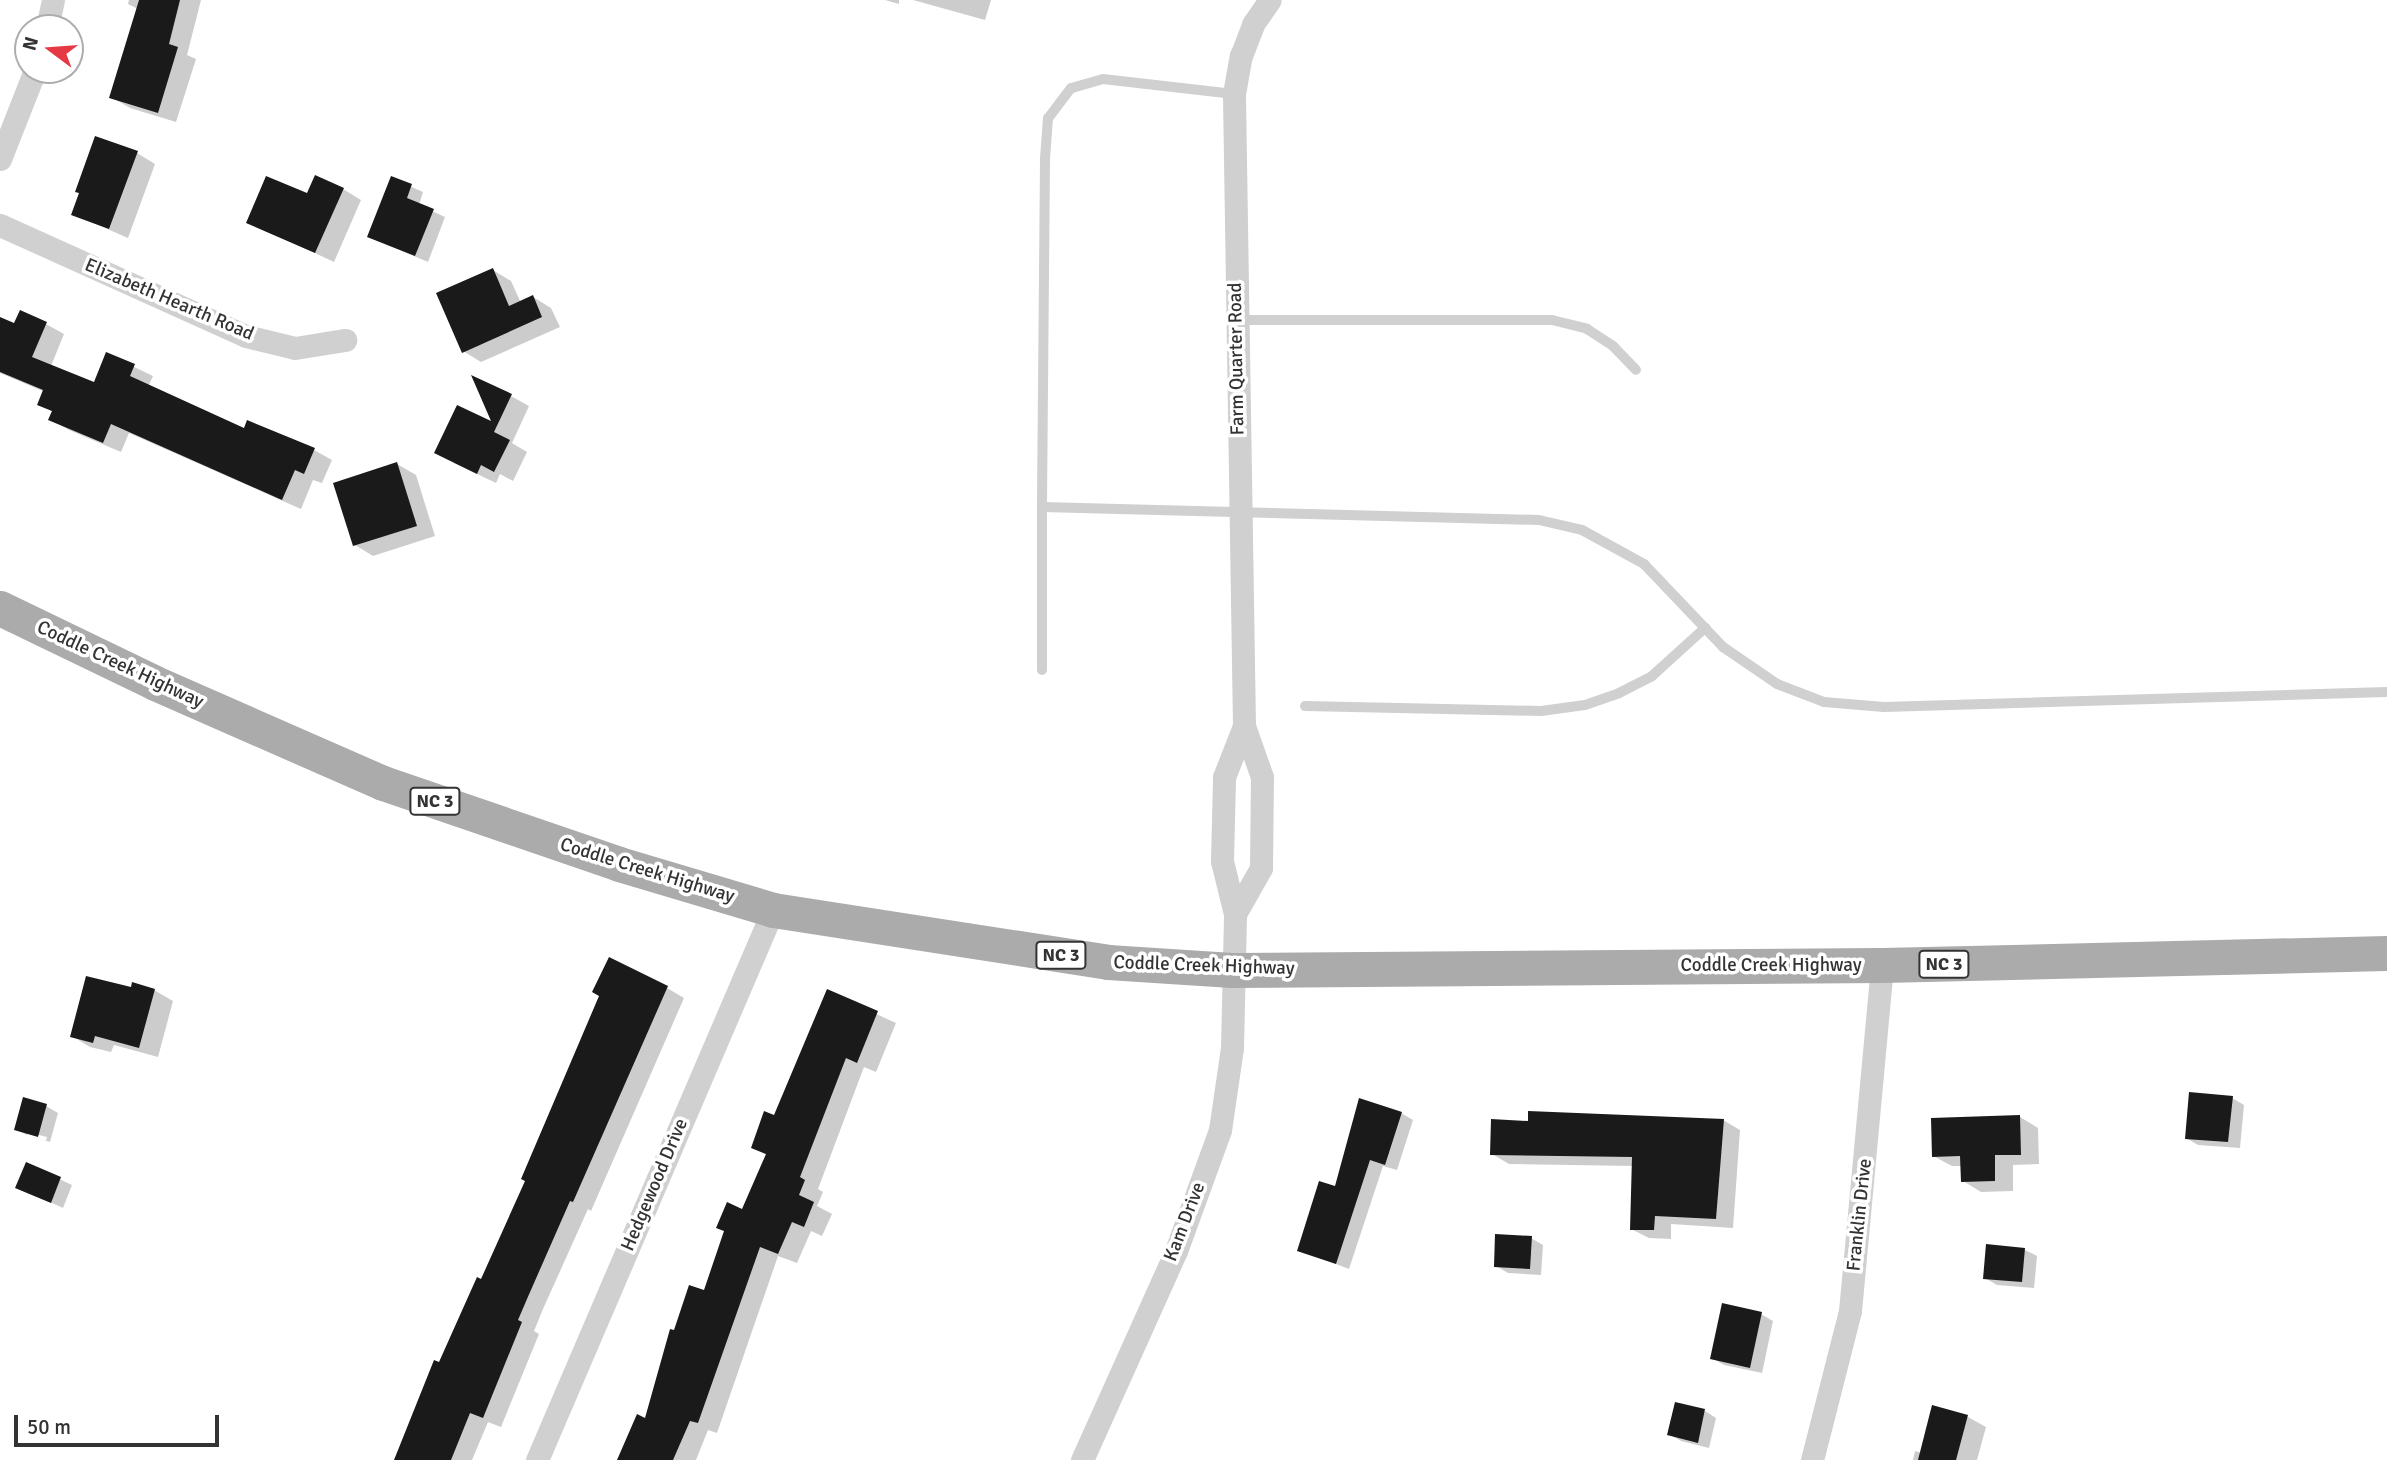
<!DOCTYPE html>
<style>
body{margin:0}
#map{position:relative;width:2387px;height:1460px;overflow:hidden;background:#fff;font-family:Signika,sans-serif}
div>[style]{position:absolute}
.shadow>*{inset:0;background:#0003}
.building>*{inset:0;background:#1a1a1a}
.service>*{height:10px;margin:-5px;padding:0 5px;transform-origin:5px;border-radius:5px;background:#d0d0d0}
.minor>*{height:23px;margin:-11.5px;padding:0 11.5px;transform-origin:11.5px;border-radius:11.5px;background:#d0d0d0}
.primary>*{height:35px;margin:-17.5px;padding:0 17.5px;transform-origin:17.5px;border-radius:17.5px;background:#ababab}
span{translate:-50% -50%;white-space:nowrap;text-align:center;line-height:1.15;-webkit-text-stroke:7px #fff;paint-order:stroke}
.shield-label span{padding:2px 5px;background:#fff;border:2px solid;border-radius:5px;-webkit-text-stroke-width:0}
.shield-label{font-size:18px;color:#333;font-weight:700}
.street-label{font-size:19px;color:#333}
.north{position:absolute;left:14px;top:14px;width:70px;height:70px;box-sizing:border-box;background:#fff;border:2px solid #adadad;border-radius:50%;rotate:286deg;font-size:19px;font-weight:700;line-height:28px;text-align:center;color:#333}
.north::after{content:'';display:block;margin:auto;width:24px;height:32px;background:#e63946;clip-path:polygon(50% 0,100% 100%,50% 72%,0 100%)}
.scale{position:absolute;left:14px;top:1415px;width:205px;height:32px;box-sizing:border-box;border:4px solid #333;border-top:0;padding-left:9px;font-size:21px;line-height:24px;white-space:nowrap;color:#333;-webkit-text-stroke:5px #fff;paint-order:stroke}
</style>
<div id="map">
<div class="shadow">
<i style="clip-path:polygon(129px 0,201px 0,187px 55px,196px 59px,176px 122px,130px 108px,111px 97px,138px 9px,128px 4px)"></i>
<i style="clip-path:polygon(885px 0,899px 0,899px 4px)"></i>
<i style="clip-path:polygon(913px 0,991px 0,985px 20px)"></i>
<i style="clip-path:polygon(137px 153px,155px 164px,128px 238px,73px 214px)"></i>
<i style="clip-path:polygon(392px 178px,423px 192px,419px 205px,445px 217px,428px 262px,369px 237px)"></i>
<i style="clip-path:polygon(343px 189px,361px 200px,334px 262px,248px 222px,308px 196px)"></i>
<i style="clip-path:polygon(493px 270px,511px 281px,521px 303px,533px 297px,551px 308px,560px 327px,481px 362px,463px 351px)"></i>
<i style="clip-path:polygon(0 318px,15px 325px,46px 324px,64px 334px,51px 366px,95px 385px,107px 354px,153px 376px,148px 387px,245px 430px,314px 450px,332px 460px,322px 483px,313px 480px,301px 509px,129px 433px,121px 452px,69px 430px,50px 419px,53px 412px,39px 404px,45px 392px,0 373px)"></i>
<i style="clip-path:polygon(511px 396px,529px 406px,512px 443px,527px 452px,513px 481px,500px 474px,496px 483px,454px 463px,495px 425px)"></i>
<i style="clip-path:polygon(397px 464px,416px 475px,435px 536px,373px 556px,355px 545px)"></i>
<i style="clip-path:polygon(667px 988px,684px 998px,591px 1211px,588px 1209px,543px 1309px,534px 1331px,539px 1334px,501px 1427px,488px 1422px,472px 1460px,394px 1460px,482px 1281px)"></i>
<i style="clip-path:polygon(132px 989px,154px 990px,173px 1001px,158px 1057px,114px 1045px,111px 1052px,90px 1047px,72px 1036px)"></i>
<i style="clip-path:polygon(828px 992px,896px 1023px,876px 1072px,864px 1067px,818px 1189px,823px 1192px,817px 1206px,832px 1214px,822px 1236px,811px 1231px,797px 1263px,778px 1256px,717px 1433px,708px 1430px,696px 1460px,619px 1460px,646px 1420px,675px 1332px,705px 1292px,743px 1211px,767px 1155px,753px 1147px,775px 1117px)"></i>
<i style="clip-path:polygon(2232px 1098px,2244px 1105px,2240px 1148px,2198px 1145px,2186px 1138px)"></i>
<i style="clip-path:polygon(46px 1106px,58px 1113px,50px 1142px,27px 1135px,46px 1141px,47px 1137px,27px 1132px,27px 1135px,16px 1129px)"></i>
<i style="clip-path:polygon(1401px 1113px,1413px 1120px,1397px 1170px,1383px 1166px,1349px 1269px,1299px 1250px,1336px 1188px)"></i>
<i style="clip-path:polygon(2020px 1117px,2038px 1128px,2039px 1164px,2013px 1165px,2013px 1191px,1981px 1192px,1963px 1181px,1962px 1166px,1952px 1166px,1933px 1156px)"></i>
<i style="clip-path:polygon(1723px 1120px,1740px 1130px,1733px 1228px,1671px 1224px,1671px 1239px,1649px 1238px,1631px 1229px,1634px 1166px,1509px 1164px,1492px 1154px)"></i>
<i style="clip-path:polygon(27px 1164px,72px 1185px,63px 1208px,17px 1187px)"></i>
<i style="clip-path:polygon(1531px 1238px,1543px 1245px,1541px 1275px,1508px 1273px,1496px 1266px)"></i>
<i style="clip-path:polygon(2025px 1250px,2037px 1256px,2034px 1288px,1997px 1285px,1985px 1278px)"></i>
<i style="clip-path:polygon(1761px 1314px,1773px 1321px,1762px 1373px,1724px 1365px,1712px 1358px)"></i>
<i style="clip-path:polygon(1933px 1407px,1968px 1417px,1986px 1427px,1977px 1460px,1913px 1460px,1915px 1451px,1922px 1453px)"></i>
<i style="clip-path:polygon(1705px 1411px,1716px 1418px,1709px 1448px,1681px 1441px,1669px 1434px)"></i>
</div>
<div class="building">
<i style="clip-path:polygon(139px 0,180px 0,169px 44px,178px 47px,158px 113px,109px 98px)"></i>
<i style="clip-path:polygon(95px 136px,138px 151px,109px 229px,71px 215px,79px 193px,75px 192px)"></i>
<i style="clip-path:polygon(315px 175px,344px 188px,315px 253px,246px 223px,266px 176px,307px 193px)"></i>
<i style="clip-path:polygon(391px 176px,412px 184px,407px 198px,434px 209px,415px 256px,367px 237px)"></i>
<i style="clip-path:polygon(493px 268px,509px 306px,533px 295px,542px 317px,462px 353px,436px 293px)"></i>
<i style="clip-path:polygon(20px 310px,47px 322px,32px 357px,94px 382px,106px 352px,135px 364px,130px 376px,244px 428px,247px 420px,315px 448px,304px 474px,295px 470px,282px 500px,111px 424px,103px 443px,48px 420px,52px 411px,37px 405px,43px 390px,0 372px,0 317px,14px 323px)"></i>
<i style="clip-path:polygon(471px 375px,512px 394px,494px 432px,510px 440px,494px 472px,481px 465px,477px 474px,434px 453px,457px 405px,491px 421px)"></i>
<i style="clip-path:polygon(397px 462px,417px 526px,353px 546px,333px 483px)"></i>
<i style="clip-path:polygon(609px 957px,668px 986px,573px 1202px,570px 1201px,527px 1299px,518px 1320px,522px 1322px,483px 1418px,470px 1413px,451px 1460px,394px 1460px,434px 1360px,439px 1362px,477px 1277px,481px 1279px,525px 1181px,521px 1179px,599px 996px,592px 992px)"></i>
<i style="clip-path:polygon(86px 976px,131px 987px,132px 982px,155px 989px,139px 1048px,95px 1036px,93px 1043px,70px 1037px)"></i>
<i style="clip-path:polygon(827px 989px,878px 1011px,857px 1063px,846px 1058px,800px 1177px,805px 1180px,799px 1195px,814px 1202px,804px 1227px,792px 1222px,778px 1254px,760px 1247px,698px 1423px,690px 1421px,673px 1460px,617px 1460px,637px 1414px,645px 1418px,670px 1329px,674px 1330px,689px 1285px,704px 1290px,724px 1231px,716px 1228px,727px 1202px,742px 1209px,766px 1154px,751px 1148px,764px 1111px,774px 1115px)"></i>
<i style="clip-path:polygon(2189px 1092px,2233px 1096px,2228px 1142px,2185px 1139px)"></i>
<i style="clip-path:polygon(23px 1097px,47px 1104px,38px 1137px,14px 1130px)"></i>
<i style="clip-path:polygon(1359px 1098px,1402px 1112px,1385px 1165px,1370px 1160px,1336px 1264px,1297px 1251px,1319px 1181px,1335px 1186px)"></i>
<i style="clip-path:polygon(1528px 1111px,1724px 1119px,1716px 1219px,1655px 1216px,1654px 1230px,1630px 1230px,1632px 1157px,1490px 1155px,1491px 1119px,1528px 1121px)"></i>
<i style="clip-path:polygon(2020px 1115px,2021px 1155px,1995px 1155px,1995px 1181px,1961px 1182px,1960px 1156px,1932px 1157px,1931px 1118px)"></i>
<i style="clip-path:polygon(26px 1162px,61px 1177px,51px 1203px,15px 1188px)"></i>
<i style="clip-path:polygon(1495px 1234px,1532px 1236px,1530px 1269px,1494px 1267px)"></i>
<i style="clip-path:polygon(1986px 1244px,2025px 1248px,2022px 1282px,1983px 1279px)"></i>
<i style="clip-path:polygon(1722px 1303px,1762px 1312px,1750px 1368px,1710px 1359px)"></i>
<i style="clip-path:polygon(1675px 1402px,1705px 1409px,1698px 1443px,1667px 1435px)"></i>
<i style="clip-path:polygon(1932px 1405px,1968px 1415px,1956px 1460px,1918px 1460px)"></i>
</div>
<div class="service">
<i style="left:1234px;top:94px;width:132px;rotate:-173.5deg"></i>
<i style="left:1103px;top:79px;width:33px;rotate:164deg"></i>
<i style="left:1071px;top:88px;width:38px;rotate:127deg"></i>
<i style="left:1048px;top:118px;width:41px;rotate:94.2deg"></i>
<i style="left:1045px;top:159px;width:348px;rotate:90.5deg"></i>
<i style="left:1042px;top:507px;width:497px;rotate:1.5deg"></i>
<i style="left:1539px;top:520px;width:44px;rotate:13.1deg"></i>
<i style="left:1582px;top:530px;width:71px;rotate:28.7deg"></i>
<i style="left:1644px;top:564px;width:115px;rotate:46.4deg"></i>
<i style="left:1723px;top:647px;width:65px;rotate:34.4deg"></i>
<i style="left:1777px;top:684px;width:50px;rotate:21deg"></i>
<i style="left:1824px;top:702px;width:60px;rotate:4.8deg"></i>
<i style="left:1884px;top:707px;width:503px;rotate:-1.71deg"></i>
<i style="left:1236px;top:320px;width:316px"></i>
<i style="left:1552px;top:320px;width:36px;rotate:14deg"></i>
<i style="left:1587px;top:329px;width:31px;rotate:33deg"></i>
<i style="left:1613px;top:346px;width:33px;rotate:46deg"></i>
<i style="left:1042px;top:507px;width:163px;rotate:90deg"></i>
<i style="left:1305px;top:706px;width:236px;rotate:1.2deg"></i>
<i style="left:1541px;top:711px;width:44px;rotate:-7.8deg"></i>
<i style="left:1585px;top:705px;width:36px;rotate:-19deg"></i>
<i style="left:1619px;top:693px;width:37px;rotate:-27deg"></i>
<i style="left:1652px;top:676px;width:72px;rotate:-42.2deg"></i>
</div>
<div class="minor">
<i style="left:47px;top:28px;width:29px;rotate:-78deg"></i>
<i style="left:0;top:159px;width:96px;rotate:-68.5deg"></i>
<i style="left:0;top:225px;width:270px;rotate:24.3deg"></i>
<i style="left:246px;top:336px;width:50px;rotate:13.8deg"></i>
<i style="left:295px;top:348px;width:51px;rotate:-9.1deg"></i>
<i style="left:1235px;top:914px;width:53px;rotate:-60.5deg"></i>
<i style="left:1261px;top:868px;width:91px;rotate:-89.4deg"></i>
<i style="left:1262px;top:777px;width:54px;rotate:-109.4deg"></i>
<i style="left:1244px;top:726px;width:632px;rotate:-90.91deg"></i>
<i style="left:1234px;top:94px;width:39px;rotate:-80deg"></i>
<i style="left:1241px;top:56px;width:34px;rotate:-69deg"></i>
<i style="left:1253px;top:24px;width:29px;rotate:-55deg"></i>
<i style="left:537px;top:1460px;width:598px;rotate:-66.78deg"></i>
<i style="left:1082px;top:1460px;width:229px;rotate:-65.8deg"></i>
<i style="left:1176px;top:1251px;width:129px;rotate:-70deg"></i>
<i style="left:1220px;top:1130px;width:83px;rotate:-81.7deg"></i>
<i style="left:1232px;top:1048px;width:134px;rotate:-88.7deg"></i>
<i style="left:1235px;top:914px;width:55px;rotate:-103.8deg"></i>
<i style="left:1222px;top:861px;width:84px;rotate:-88.6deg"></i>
<i style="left:1224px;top:777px;width:55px;rotate:-68.6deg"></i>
<i style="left:1812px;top:1460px;width:154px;rotate:-75.7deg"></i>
<i style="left:1850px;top:1311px;width:347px;rotate:-84.7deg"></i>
</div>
<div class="primary">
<i style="left:0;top:608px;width:172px;rotate:25.8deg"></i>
<i style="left:155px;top:683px;width:249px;rotate:23.7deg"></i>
<i style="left:383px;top:783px;width:250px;rotate:18.9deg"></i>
<i style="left:619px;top:864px;width:161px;rotate:16.6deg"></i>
<i style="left:773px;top:910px;width:339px;rotate:8.8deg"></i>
<i style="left:1108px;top:962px;width:124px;rotate:3.7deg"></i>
<i style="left:1232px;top:970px;width:650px;rotate:-0.44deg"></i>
<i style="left:1882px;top:965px;width:505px;rotate:-1.36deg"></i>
</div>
<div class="shield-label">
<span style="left:435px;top:801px">NC 3</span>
<span style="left:1061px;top:955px">NC 3</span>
<span style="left:1944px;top:964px">NC 3</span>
</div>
<div class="street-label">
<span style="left:169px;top:300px;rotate:23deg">Elizabeth Hearth Road</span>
<span style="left:1237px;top:359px;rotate:-91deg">Farm Quarter Road</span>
<span style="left:120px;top:665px;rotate:25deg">Coddle Creek Highway</span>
<span style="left:647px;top:871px;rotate:17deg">Coddle Creek Highway</span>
<span style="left:1204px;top:966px;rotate:2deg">Coddle Creek Highway</span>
<span style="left:1771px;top:966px">Coddle Creek Highway</span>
<span style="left:655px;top:1185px;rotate:-67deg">Hedgewood Drive</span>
<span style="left:1860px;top:1215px;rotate:-84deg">Franklin Drive</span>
<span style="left:1185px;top:1222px;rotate:-69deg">Kam Drive</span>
</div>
<div class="north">N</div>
<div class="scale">50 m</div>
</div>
